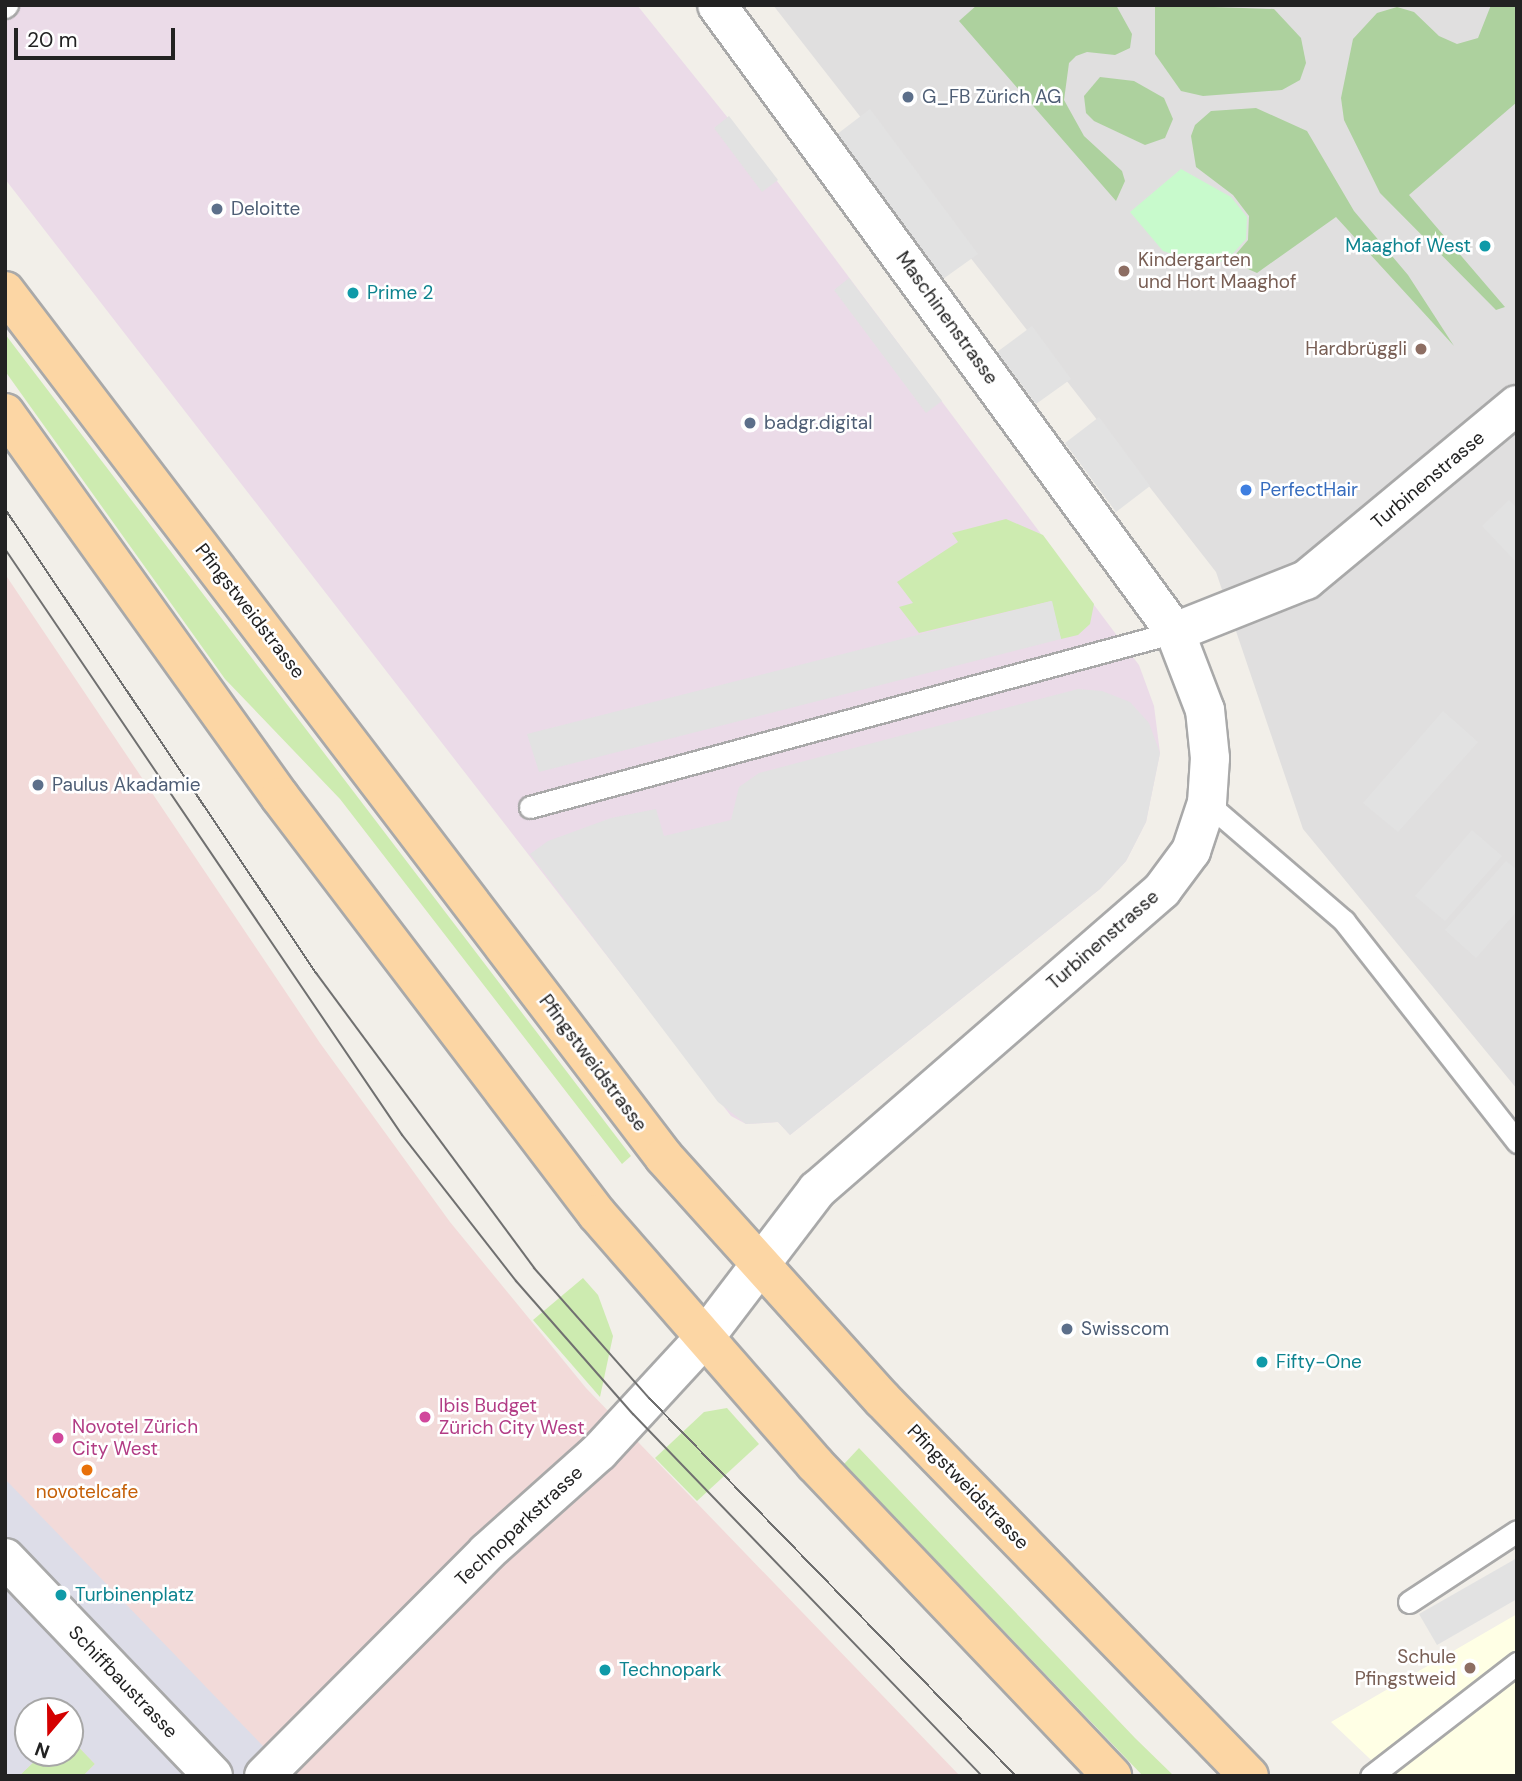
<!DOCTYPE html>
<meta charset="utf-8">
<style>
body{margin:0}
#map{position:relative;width:1522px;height:1781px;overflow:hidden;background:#f2efe9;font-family:"DM Sans",sans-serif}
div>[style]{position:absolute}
.residential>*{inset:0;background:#e0dfdf}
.commercial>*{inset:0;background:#f2dad9}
.industrial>*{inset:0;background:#ebdbe8}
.education>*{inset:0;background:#ffffe5}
.grass>*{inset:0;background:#cdebb0}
.forest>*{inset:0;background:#add19e}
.park>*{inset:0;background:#c8facc}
.parking>*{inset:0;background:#e2e2e2}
.plaza>*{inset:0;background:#dddde8}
.roads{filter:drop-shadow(2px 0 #a9a9a9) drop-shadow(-2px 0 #a9a9a9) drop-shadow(0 2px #a9a9a9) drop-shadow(0 -2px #a9a9a9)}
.service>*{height:21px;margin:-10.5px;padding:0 10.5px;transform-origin:10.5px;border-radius:10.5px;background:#fff}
.minor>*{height:38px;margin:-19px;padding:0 19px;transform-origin:19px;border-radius:19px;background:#fff}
.primary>*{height:38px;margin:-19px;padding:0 19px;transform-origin:19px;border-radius:19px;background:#fcd6a4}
.tram>*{height:2px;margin:-1px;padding:0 1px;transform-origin:1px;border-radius:1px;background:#707070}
.dots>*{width:19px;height:19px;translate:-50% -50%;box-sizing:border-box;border:4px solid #fff;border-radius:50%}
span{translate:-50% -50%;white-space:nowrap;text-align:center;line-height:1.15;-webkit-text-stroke:5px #fff;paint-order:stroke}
.service-label{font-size:19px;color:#4e5e75}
.left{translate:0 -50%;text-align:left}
.culture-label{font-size:19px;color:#0d838f}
.right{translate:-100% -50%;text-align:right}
.education-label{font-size:19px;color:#785e54}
.street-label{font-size:19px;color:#222}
.shop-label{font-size:19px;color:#366cbe}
.hotel-label{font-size:19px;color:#b23c85}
.food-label{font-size:19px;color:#c56008}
.frame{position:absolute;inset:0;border:7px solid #222;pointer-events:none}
.north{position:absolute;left:14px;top:1697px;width:70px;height:70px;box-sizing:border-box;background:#fff;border:2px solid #a7a7a7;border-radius:50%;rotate:200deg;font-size:19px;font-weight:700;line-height:28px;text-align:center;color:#222}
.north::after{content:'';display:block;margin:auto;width:24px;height:32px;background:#d40000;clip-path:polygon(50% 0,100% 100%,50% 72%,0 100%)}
.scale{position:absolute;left:14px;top:28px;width:161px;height:32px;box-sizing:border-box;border:4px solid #222;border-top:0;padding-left:9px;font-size:21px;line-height:24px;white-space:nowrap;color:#222;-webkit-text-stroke:5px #fff;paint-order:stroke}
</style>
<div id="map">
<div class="residential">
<i style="clip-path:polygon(773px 5px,1517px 5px,1517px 1089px,1303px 829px,1216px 572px)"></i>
</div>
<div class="commercial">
<i style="clip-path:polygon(evenodd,5px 574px,320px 1043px,450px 1222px,586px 1388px,960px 1776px,5px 1776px,5px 574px,28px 1711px,70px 1711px,70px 1753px,28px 1753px,28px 1711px)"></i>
</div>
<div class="industrial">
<i style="clip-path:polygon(5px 5px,637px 5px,753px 149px,1139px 665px,1154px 706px,1160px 753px,1146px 822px,1126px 861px,1100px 889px,790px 1135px,778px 1122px,746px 1124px,731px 1116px,5px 179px)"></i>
</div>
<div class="education">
<i style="clip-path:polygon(1517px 1614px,1517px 1776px,1388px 1776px,1331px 1722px)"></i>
</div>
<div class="grass">
<i style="clip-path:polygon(5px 334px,631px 1156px,622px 1164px,340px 799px,225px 679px,5px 371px)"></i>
<i style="clip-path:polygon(1006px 519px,1043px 535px,1094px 604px,1090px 624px,1078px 635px,1061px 639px,1051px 601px,919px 633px,899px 607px,913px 603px,897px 582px,958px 542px,952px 533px)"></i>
<i style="clip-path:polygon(583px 1278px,598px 1295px,613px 1336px,600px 1397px,533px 1320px)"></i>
<i style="clip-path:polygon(727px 1408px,759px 1444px,697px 1501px,655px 1458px,704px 1412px)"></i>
<i style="clip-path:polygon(859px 1448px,1135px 1738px,1174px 1776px,1143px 1776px,844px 1464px)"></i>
<i style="clip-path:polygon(70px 1738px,95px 1764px,83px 1776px,19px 1776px,43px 1753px,70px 1753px)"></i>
</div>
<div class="forest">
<i style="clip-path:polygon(977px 5px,1116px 5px,1132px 34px,1130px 48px,1115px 55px,1087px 52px,1076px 56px,1069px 63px,1064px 100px,1084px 136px,1122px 171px,1125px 181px,1116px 201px,959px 21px)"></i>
<i style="clip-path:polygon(1155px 5px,1274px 9px,1301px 38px,1306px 63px,1300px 80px,1282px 90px,1203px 96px,1181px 91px,1155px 54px)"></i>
<i style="clip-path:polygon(1491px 5px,1517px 5px,1517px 102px,1409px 195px,1505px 307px,1496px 310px,1380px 193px,1344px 120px,1341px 98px,1353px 39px,1377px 13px,1397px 7px,1414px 12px,1439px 36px,1457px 44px,1478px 38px)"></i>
<i style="clip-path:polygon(1100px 77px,1134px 81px,1164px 98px,1173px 119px,1165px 138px,1145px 145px,1094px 121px,1086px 113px,1084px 96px)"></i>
<i style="clip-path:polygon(1256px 108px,1307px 131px,1354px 211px,1408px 275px,1454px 346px,1336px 217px,1257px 273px,1230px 261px,1248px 240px,1249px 216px,1233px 195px,1196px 167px,1191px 136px,1195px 125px,1211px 111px)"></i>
</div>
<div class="park">
<i style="clip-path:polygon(1181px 169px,1231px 197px,1247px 217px,1246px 239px,1228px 259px,1210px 266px,1163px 251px,1130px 212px)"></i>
</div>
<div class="parking">
<i style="clip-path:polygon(870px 109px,978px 254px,943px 279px,836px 135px)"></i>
<i style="clip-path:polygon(729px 116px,778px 180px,762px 192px,714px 128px)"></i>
<i style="clip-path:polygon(849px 278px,942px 401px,926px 413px,834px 290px)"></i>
<i style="clip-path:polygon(1032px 326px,1071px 379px,1036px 404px,997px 352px)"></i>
<i style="clip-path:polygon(1099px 417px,1150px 486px,1116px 512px,1065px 443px)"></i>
<i style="clip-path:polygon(1509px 500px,1517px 508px,1517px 563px,1482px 526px)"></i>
<i style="clip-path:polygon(1052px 601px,1061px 639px,539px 772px,527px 734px)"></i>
<i style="clip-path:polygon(1078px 689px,1102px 691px,1130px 702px,1149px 723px,1160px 753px,1146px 822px,1126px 861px,1100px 889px,790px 1135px,778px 1122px,746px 1124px,718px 1102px,530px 854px,548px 841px,611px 818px,656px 809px,664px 836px,731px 820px,739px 787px,759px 773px)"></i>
<i style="clip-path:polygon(1443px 711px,1478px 742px,1398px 832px,1363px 803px)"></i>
<i style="clip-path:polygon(1472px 830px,1502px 856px,1445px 921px,1415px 896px)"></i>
<i style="clip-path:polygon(1506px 861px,1517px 870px,1517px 911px,1476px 958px,1445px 930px)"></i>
<i style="clip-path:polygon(1517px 1558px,1517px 1599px,1437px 1645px,1419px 1614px)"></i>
</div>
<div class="plaza">
<i style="clip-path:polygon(5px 1479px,292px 1776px,83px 1776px,95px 1764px,70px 1738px,70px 1711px,28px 1711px,28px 1753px,43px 1753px,19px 1776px,5px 1776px)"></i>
</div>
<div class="roads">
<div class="service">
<i style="left:5px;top:7px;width:3px;rotate:-45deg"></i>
<i style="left:1207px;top:803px;width:181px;rotate:40.7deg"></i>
<i style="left:1344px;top:921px;width:281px;rotate:51.9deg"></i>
<i style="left:530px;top:807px;width:668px;rotate:-15.18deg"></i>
<i style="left:1409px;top:1602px;width:129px;rotate:-33.3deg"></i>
<i style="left:1371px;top:1776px;width:185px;rotate:-37.7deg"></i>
</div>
<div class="minor">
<i style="left:1175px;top:632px;width:141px;rotate:-21.7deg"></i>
<i style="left:1306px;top:580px;width:274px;rotate:-39.7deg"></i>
<i style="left:5px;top:1558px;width:301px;rotate:46.3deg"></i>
<i style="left:264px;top:1776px;width:316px;rotate:-45.1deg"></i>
<i style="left:487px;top:1552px;width:150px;rotate:-41.8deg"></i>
<i style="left:599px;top:1452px;width:156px;rotate:-47.3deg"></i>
<i style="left:705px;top:1337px;width:185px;rotate:-52.7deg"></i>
<i style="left:817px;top:1190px;width:457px;rotate:-41deg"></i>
<i style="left:1162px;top:890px;width:49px;rotate:-53.4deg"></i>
<i style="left:1191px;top:851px;width:51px;rotate:-71.6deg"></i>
<i style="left:1207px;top:803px;width:45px;rotate:-86.2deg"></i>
<i style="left:1210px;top:758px;width:48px;rotate:-95.9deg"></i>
<i style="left:1205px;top:710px;width:84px;rotate:-111deg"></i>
<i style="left:1175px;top:632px;width:776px;rotate:-126.15deg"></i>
</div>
<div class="primary">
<i style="left:5px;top:291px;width:1088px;rotate:52.73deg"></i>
<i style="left:664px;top:1157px;width:326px;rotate:48deg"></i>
<i style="left:882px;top:1399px;width:526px;rotate:45.77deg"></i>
<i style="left:5px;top:413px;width:472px;rotate:54.4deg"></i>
<i style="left:280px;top:797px;width:524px;rotate:52.76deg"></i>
<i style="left:597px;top:1214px;width:332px;rotate:48.9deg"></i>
<i style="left:815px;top:1464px;width:431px;rotate:46.4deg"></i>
</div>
</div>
<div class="tram">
<i style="left:5px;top:509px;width:559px;rotate:56.17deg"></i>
<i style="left:316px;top:973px;width:367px;rotate:53.5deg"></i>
<i style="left:534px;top:1268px;width:174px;rotate:48.5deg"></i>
<i style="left:649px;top:1398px;width:527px;rotate:45.85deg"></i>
<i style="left:5px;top:549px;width:708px;rotate:55.88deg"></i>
<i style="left:402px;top:1135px;width:185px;rotate:52deg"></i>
<i style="left:516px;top:1281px;width:177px;rotate:48.7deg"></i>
<i style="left:633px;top:1414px;width:503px;rotate:46.05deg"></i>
</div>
<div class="dots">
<i style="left:908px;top:97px;background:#5c6f8a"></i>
<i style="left:217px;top:209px;background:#5c6f8a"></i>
<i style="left:1485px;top:246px;background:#0f9aa8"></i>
<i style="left:1124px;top:271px;background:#8d6e63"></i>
<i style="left:353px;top:293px;background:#0f9aa8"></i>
<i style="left:1421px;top:349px;background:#8d6e63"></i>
<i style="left:750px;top:423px;background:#5c6f8a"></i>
<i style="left:1246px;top:490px;background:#3f7fe0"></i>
<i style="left:38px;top:785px;background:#5c6f8a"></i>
<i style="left:1067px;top:1329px;background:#5c6f8a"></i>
<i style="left:1262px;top:1362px;background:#0f9aa8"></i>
<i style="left:425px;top:1417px;background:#d1479c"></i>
<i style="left:58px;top:1438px;background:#d1479c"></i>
<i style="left:87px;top:1470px;background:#e8710a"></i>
<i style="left:61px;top:1595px;background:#0f9aa8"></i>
<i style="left:1470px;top:1668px;background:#8d6e63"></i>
<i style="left:605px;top:1670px;background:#0f9aa8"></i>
</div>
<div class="service-label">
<span class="left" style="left:922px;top:97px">G_FB Zürich AG</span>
<span class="left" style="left:231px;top:209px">Deloitte</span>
<span class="left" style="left:764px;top:423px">badgr.digital</span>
<span class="left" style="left:52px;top:785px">Paulus Akadamie</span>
<span class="left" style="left:1081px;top:1329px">Swisscom</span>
</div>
<div class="culture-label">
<span class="right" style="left:1471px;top:246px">Maaghof West</span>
<span class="left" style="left:367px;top:293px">Prime 2</span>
<span class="left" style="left:1276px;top:1362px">Fifty-One</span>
<span class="left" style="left:75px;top:1595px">Turbinenplatz</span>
<span class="left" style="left:619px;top:1670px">Technopark</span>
</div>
<div class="education-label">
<span class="left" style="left:1138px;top:271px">Kindergarten<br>und Hort Maaghof</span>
<span class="right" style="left:1407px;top:349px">Hardbrüggli</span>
<span class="right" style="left:1456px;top:1668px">Schule<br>Pfingstweid</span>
</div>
<div class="street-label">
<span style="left:947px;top:318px;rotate:54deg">Maschinenstrasse</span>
<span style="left:1428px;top:480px;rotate:-40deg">Turbinenstrasse</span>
<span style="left:250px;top:611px;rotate:52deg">Pfingstweidstrasse</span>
<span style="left:1103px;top:940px;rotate:-41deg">Turbinenstrasse</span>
<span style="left:593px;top:1063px;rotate:53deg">Pfingstweidstrasse</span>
<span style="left:968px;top:1487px;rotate:46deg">Pfingstweidstrasse</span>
<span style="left:519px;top:1526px;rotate:-43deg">Technoparkstrasse</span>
<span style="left:123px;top:1682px;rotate:46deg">Schiffbaustrasse</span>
</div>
<div class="shop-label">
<span class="left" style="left:1260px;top:490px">PerfectHair</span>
</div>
<div class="hotel-label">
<span class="left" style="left:439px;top:1417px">Ibis Budget<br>Zürich City West</span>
<span class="left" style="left:72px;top:1438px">Novotel Zürich<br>City West</span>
</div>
<div class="food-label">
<span style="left:87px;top:1492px">novotelcafe</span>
</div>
<div class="frame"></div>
<div class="north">N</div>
<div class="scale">20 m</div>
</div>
